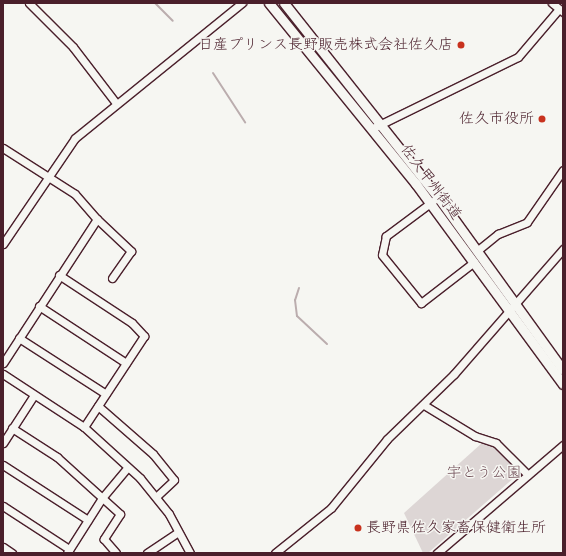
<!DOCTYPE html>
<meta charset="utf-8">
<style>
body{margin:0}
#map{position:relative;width:566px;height:556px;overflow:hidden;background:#f6f6f2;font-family:Itim,"Klee One",sans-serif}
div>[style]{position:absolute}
.green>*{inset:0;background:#ddd6d5}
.stream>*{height:2px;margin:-1px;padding:0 1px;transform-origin:1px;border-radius:1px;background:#bbadae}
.roads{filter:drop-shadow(1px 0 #4a1f2b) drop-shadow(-1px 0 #4a1f2b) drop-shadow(0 1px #4a1f2b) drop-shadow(0 -1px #4a1f2b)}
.minor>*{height:7px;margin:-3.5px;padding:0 3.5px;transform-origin:3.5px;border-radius:3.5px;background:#f6f6f2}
.major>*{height:9px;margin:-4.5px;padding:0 4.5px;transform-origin:4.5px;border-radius:4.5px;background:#f6f6f2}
.dots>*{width:11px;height:11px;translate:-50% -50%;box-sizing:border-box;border:2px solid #f6f6f2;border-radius:50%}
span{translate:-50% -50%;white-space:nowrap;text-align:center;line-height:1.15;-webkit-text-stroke:3px #f6f6f2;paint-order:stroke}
.poi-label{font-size:15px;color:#4a1f2b}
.right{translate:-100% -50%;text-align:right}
.left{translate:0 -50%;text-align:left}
.street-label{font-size:15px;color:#4a1f2b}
.park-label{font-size:15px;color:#6f4d56}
.frame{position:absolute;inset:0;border:4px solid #4a1f2b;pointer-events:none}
</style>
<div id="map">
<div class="green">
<i style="clip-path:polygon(482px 443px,494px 446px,517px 472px,516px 476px,428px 553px,423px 553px,404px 513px)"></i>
</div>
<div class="stream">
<i style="left:155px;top:3px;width:25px;rotate:45deg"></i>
<i style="left:213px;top:73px;width:59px;rotate:56.9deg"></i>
<i style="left:299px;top:288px;width:13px;rotate:108deg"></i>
<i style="left:295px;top:300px;width:16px;rotate:83deg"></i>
<i style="left:297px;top:316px;width:41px;rotate:43deg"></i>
</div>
<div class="roads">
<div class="minor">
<i style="left:29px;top:3px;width:62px;rotate:45deg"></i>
<i style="left:73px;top:47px;width:71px;rotate:52.5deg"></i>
<i style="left:552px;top:3px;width:14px;rotate:39deg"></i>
<i style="left:373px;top:128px;width:161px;rotate:-26.1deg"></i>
<i style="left:518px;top:57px;width:63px;rotate:-49.5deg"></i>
<i style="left:3px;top:148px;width:85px;rotate:32.6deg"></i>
<i style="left:75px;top:194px;width:33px;rotate:49deg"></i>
<i style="left:97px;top:219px;width:172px;rotate:123.1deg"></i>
<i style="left:433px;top:201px;width:59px;rotate:143.3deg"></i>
<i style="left:386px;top:236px;width:19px;rotate:102deg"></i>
<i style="left:382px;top:255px;width:62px;rotate:50.9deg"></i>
<i style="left:421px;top:303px;width:67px;rotate:-37.7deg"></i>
<i style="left:97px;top:219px;width:47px;rotate:43.3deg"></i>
<i style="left:131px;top:251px;width:33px;rotate:125deg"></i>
<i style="left:3px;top:244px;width:128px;rotate:-55.8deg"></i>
<i style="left:75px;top:138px;width:215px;rotate:-39deg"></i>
<i style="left:478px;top:250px;width:26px;rotate:-39deg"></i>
<i style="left:498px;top:234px;width:31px;rotate:-22deg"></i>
<i style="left:527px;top:222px;width:63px;rotate:-55.3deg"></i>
<i style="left:59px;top:275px;width:87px;rotate:33.3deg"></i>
<i style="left:132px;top:323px;width:18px;rotate:47deg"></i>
<i style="left:144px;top:336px;width:109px;rotate:123.4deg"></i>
<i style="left:39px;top:306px;width:104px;rotate:33.2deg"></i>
<i style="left:19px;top:338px;width:103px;rotate:32.8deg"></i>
<i style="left:3px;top:374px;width:97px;rotate:33.2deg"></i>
<i style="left:84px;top:427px;width:76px;rotate:42.3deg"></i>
<i style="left:140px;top:478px;width:46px;rotate:51.1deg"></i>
<i style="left:169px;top:514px;width:44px;rotate:61.7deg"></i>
<i style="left:424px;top:405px;width:60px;rotate:31.3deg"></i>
<i style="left:475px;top:436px;width:22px;rotate:18deg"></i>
<i style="left:496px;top:443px;width:45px;rotate:45deg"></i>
<i style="left:98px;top:406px;width:73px;rotate:41.1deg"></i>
<i style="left:153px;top:454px;width:33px;rotate:51deg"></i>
<i style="left:174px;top:480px;width:23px;rotate:137deg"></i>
<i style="left:12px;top:428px;width:54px;rotate:32.8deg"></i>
<i style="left:57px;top:457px;width:85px;rotate:42.1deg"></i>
<i style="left:120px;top:514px;width:30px;rotate:123deg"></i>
<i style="left:104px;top:539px;width:18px;rotate:49deg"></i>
<i style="left:3px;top:443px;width:57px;rotate:-57.1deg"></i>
<i style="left:3px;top:465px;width:101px;rotate:32.9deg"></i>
<i style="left:3px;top:506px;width:79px;rotate:33.1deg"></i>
<i style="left:3px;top:547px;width:11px;rotate:34deg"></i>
<i style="left:67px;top:553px;width:65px;rotate:-57.5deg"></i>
<i style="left:102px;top:498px;width:40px;rotate:-50deg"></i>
<i style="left:147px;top:553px;width:37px;rotate:-34deg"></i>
<i style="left:275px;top:553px;width:72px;rotate:-38.8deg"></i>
<i style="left:331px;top:508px;width:89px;rotate:-50.9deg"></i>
<i style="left:387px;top:439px;width:93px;rotate:-44.1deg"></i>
<i style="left:454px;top:374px;width:166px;rotate:-48.9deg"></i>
<i style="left:437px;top:553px;width:166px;rotate:-40.6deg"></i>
</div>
<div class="major">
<i style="left:269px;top:3px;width:233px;rotate:50.9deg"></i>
<i style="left:416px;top:184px;width:248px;rotate:53.7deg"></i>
<i style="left:284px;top:3px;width:248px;rotate:51.6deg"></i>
<i style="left:438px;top:197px;width:213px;rotate:54.2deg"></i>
</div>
</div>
<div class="dots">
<i style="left:461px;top:45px;background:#c8321e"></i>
<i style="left:542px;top:119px;background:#c8321e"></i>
<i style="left:358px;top:528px;background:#c8321e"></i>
</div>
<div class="poi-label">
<span class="right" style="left:453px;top:45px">日産プリンス長野販売株式会社佐久店</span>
<span class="right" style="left:534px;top:119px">佐久市役所</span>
<span class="left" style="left:366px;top:528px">長野県佐久家畜保健衛生所</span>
</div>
<div class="street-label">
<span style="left:431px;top:182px;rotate:53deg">佐久甲州街道</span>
</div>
<div class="park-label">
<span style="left:484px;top:473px">宇とう公園</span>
</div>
<div class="frame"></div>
</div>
